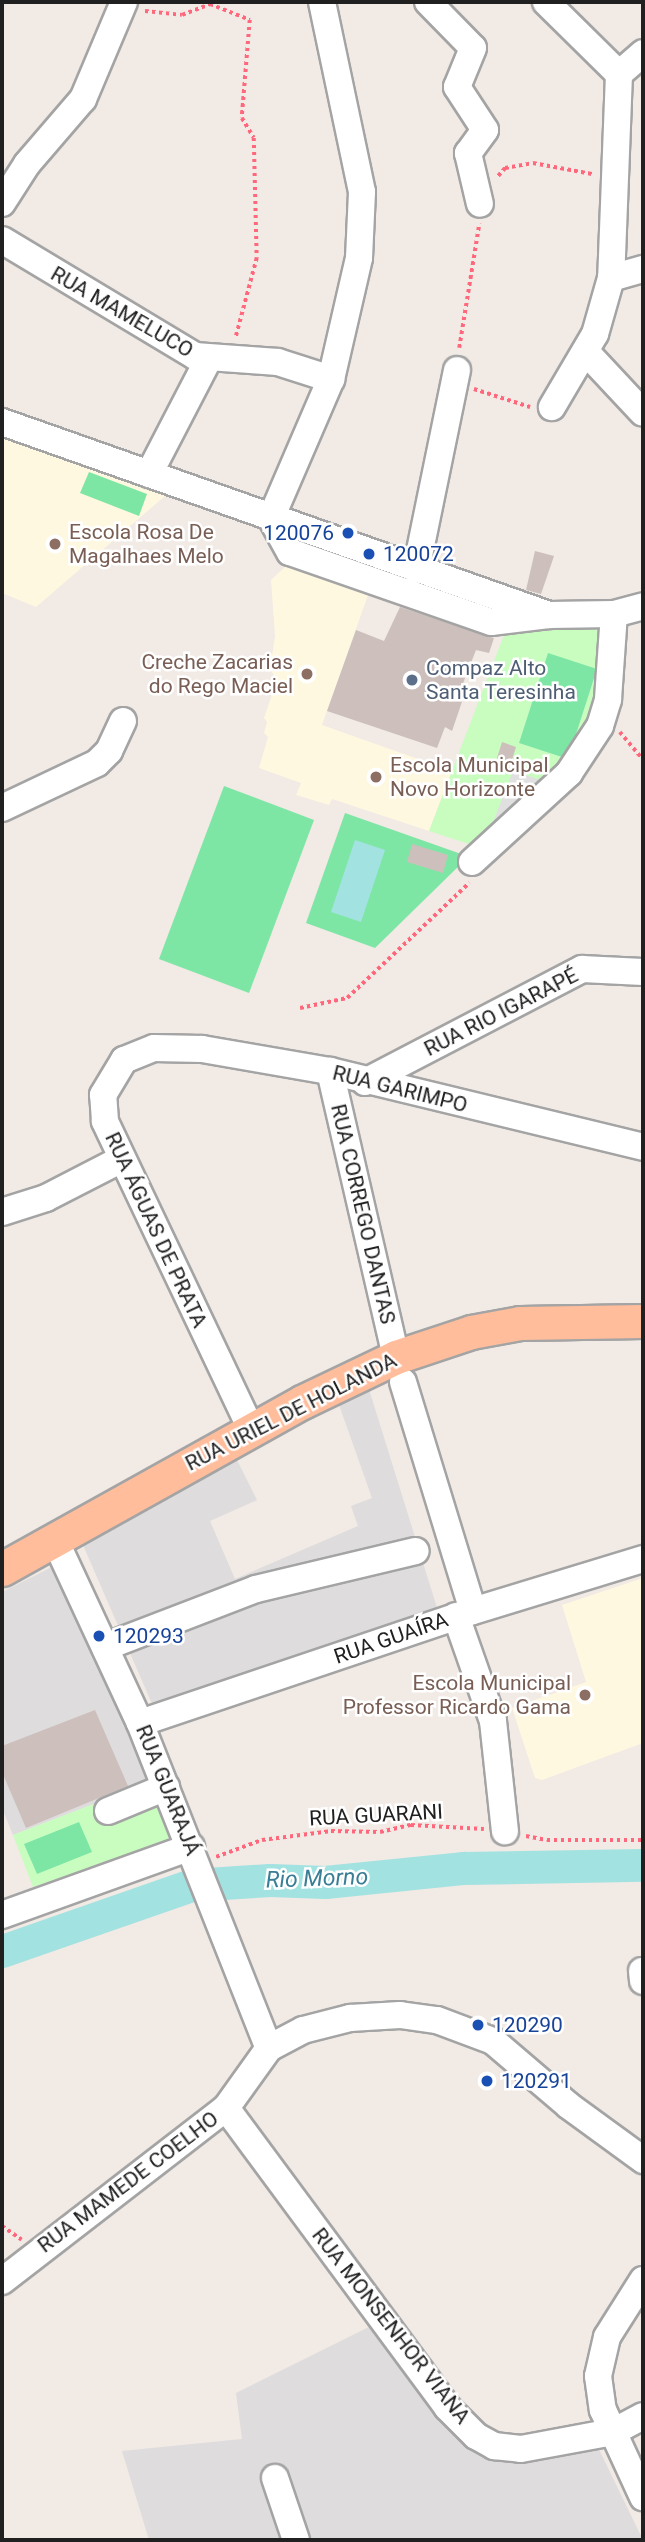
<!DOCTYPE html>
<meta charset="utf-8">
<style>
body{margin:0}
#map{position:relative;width:645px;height:2542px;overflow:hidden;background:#f1eae5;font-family:Roboto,sans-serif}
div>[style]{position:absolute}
.residential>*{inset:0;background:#dedcdd}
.education>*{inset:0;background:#fff8e0}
.park>*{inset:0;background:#c9fdc0}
.pitch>*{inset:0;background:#7ee6a5}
.parking>*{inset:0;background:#e0e0e0}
.water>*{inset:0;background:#a2e2e1}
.river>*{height:33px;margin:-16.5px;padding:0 16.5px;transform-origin:16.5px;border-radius:16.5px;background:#a2e2e1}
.building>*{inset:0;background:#cdbfbb}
.path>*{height:3.5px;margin-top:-1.75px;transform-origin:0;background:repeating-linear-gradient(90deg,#ff687c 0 3.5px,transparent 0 7px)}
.roads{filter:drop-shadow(2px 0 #a4a4a4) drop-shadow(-2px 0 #a4a4a4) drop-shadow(0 2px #a4a4a4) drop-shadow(0 -2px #a4a4a4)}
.minor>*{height:26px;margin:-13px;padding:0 13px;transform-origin:13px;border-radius:13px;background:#fff}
.major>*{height:33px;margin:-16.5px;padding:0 16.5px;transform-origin:16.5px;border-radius:16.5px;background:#ffbd9c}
.dots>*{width:19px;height:19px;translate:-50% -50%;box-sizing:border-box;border:4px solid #fff;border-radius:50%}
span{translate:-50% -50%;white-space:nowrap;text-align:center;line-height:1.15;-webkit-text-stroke:5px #fff;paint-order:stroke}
.street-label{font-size:21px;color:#202020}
.education-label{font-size:21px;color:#785e54}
.left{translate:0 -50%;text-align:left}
.right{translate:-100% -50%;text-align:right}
.transit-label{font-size:21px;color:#164399}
.service-label{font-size:21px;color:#4e5e75}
.water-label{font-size:23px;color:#3a7e96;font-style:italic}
.frame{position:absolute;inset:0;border:4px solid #202020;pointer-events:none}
</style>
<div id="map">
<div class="residential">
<i style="clip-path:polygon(368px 1386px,438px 1611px,153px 1706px,83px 1545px,237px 1460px,257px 1500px,210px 1521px,235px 1579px,358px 1526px,351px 1506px,372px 1498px,337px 1399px)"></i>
<i style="clip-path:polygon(56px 1565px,110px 1680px,151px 1782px,13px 1835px,2px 1808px,2px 1592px)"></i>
<i style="clip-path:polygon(371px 2326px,492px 2451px,592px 2435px,643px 2540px,149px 2540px,122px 2451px,242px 2439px,236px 2393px)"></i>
</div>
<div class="education">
<i style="clip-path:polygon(2px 434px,165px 496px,36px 607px,2px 593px)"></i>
<i style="clip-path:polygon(286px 566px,368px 595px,322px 725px,452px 771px,429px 831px,332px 799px,329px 805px,296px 795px,301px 783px,259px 768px,268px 737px,264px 733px,267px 722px,264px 718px,277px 680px,270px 669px,275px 636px,271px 580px)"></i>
<i style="clip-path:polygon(643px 1578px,643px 1743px,542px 1780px,535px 1778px,512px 1708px,586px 1682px,562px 1605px)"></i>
</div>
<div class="park">
<i style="clip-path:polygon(609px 621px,608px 666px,577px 755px,484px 849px,429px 831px,504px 635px)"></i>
<i style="clip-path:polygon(151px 1782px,171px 1835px,165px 1843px,33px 1887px,13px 1835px)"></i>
</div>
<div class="pitch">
<i style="clip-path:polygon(89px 472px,147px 494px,139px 516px,80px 493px)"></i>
<i style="clip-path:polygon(548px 653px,597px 669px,568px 759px,519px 743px)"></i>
<i style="clip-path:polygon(224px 786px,314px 820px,249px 993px,159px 959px)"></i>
<i style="clip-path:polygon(345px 813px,464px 855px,464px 861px,375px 948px,306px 923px)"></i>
<i style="clip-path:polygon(79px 1822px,92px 1852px,37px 1874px,24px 1844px)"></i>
</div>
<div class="parking">
<i style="clip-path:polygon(513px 771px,547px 782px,485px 843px)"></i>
</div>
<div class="water">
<i style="clip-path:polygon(355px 840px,385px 850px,361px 922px,331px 912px)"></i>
</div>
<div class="river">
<i style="left:2px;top:1951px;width:201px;rotate:-19.2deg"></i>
<i style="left:192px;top:1885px;width:78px;rotate:-3.7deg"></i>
<i style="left:270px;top:1880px;width:55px;rotate:2.1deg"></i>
<i style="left:325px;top:1882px;width:140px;rotate:-5.8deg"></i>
<i style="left:464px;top:1868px;width:179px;rotate:-1deg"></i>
</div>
<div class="building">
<i style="clip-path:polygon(535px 551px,554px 556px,541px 594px,526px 590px)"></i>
<i style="clip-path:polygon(400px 607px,494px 638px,489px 653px,476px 650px,460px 691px,465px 693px,452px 731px,445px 727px,437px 748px,327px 711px,356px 630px,384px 641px)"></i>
<i style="clip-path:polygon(502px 742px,516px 747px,511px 763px,497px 758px)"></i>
<i style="clip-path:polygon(412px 844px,448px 855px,443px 873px,407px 862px)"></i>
<i style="clip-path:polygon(95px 1710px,128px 1786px,26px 1828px,2px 1772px,2px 1746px)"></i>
</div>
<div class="path">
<i style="left:145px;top:11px;width:37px;rotate:6deg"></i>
<i style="left:182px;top:15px;width:30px;rotate:-21deg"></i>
<i style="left:210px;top:4px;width:43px;rotate:21.8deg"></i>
<i style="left:250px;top:20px;width:98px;rotate:94.7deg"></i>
<i style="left:242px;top:118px;width:23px;rotate:59deg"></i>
<i style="left:254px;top:138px;width:120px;rotate:88.6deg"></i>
<i style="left:257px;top:258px;width:82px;rotate:104.9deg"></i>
<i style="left:498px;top:176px;width:11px;rotate:-49deg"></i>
<i style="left:505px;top:168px;width:28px;rotate:-10deg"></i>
<i style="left:533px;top:163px;width:60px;rotate:10.6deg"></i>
<i style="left:459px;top:348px;width:126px;rotate:-80.8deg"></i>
<i style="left:474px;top:389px;width:59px;rotate:17.8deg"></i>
<i style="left:620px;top:732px;width:35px;rotate:50deg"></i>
<i style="left:300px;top:1008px;width:48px;rotate:-12deg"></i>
<i style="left:347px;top:998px;width:168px;rotate:-43.3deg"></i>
<i style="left:526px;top:1836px;width:21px;rotate:11deg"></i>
<i style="left:547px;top:1840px;width:96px"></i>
<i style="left:216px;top:1857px;width:49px;rotate:-20.3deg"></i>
<i style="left:262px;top:1840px;width:70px;rotate:-7.4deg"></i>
<i style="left:331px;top:1831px;width:49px;rotate:1.2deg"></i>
<i style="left:380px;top:1832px;width:32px;rotate:-13deg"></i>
<i style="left:411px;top:1825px;width:73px;rotate:3.1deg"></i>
<i style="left:2px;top:2226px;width:24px;rotate:35deg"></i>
</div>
<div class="roads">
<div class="minor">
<i style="left:322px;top:2px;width:194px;rotate:78.1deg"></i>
<i style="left:362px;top:192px;width:66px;rotate:92.6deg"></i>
<i style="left:359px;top:258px;width:124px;rotate:103deg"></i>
<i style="left:331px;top:379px;width:151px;rotate:113.3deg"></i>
<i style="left:271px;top:518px;width:39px;rotate:61deg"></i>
<i style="left:290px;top:552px;width:213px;rotate:19.2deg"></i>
<i style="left:491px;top:622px;width:58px;rotate:-6.9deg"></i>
<i style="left:428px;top:2px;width:64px;rotate:45.6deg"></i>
<i style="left:473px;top:48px;width:42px;rotate:112.3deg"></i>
<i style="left:457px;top:87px;width:51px;rotate:56.9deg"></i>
<i style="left:485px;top:130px;width:29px;rotate:126deg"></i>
<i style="left:468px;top:153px;width:52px;rotate:76.8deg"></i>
<i style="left:546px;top:2px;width:103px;rotate:44.6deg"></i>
<i style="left:619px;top:74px;width:204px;rotate:92.2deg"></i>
<i style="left:611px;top:278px;width:58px;rotate:105.9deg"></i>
<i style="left:595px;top:334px;width:85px;rotate:120.5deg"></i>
<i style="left:619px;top:74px;width:32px;rotate:-41deg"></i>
<i style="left:2px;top:203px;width:46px;rotate:-57.3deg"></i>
<i style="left:27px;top:164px;width:86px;rotate:-49.3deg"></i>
<i style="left:83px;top:99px;width:105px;rotate:-67.1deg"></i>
<i style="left:2px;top:240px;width:225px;rotate:31deg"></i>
<i style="left:195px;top:356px;width:83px;rotate:4.1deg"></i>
<i style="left:278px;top:362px;width:56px;rotate:17.8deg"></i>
<i style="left:611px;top:278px;width:33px;rotate:-16deg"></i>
<i style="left:586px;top:352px;width:83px;rotate:46.9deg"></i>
<i style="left:2px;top:422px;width:580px;rotate:19.43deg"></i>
<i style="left:549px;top:615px;width:65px;rotate:-0.9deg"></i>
<i style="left:614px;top:614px;width:30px;rotate:-15deg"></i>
<i style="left:149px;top:474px;width:128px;rotate:-62.6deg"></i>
<i style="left:416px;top:570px;width:204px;rotate:-78.4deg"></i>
<i style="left:2px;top:808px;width:105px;rotate:-25.3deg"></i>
<i style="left:97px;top:763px;width:17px;rotate:-45deg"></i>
<i style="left:109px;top:751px;width:33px;rotate:-65deg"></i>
<i style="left:472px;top:862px;width:132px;rotate:-42.5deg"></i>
<i style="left:569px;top:773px;width:56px;rotate:-56.6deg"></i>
<i style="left:600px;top:726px;width:28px;rotate:-73deg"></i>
<i style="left:608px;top:699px;width:85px;rotate:-86deg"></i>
<i style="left:330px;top:1071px;width:294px;rotate:77deg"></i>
<i style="left:365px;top:1082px;width:245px;rotate:-27.5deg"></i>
<i style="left:582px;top:969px;width:61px;rotate:2.8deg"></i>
<i style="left:2px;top:1212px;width:46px;rotate:-17.7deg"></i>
<i style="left:46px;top:1198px;width:85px;rotate:-27.2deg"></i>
<i style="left:403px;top:1382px;width:239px;rotate:73deg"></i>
<i style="left:251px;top:1429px;width:341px;rotate:-115.4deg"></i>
<i style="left:105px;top:1121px;width:26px;rotate:-94deg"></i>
<i style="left:103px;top:1095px;width:41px;rotate:-59deg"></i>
<i style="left:124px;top:1060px;width:32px;rotate:-22deg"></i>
<i style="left:154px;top:1048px;width:48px;rotate:1.2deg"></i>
<i style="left:202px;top:1049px;width:130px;rotate:9.8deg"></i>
<i style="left:330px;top:1071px;width:322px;rotate:13.6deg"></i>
<i style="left:54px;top:1538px;width:204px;rotate:65.1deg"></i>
<i style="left:140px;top:1723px;width:350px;rotate:68.4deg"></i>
<i style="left:456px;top:1616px;width:111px;rotate:70.6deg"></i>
<i style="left:493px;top:1721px;width:111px;rotate:83.8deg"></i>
<i style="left:105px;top:1647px;width:162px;rotate:-21deg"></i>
<i style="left:256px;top:1589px;width:164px;rotate:-13.4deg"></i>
<i style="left:140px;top:1723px;width:351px;rotate:-18.6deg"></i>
<i style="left:473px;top:1611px;width:178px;rotate:-17deg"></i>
<i style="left:108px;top:1811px;width:63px;rotate:-22.5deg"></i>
<i style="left:2px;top:1915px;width:201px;rotate:-19.8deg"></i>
<i style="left:642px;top:1971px;width:10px;rotate:84deg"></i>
<i style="left:226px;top:2108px;width:372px;rotate:53.5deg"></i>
<i style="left:447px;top:2407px;width:41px;rotate:45deg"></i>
<i style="left:476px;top:2436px;width:21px;rotate:29deg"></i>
<i style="left:494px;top:2446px;width:27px;rotate:6deg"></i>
<i style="left:521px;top:2449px;width:94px;rotate:-10.5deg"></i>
<i style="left:613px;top:2432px;width:34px;rotate:-28deg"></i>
<i style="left:643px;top:2280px;width:67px;rotate:122.3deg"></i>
<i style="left:607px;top:2337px;width:40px;rotate:103deg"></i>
<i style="left:598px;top:2376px;width:34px;rotate:82deg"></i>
<i style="left:603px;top:2410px;width:96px;rotate:65.3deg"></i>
<i style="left:2px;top:2281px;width:283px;rotate:-37.7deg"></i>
<i style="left:226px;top:2108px;width:74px;rotate:-54.4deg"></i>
<i style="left:269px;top:2048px;width:38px;rotate:-28deg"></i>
<i style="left:303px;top:2030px;width:49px;rotate:-14.3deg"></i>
<i style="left:350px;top:2018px;width:50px;rotate:-3.4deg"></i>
<i style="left:400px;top:2015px;width:37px;rotate:8deg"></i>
<i style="left:437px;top:2020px;width:60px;rotate:20.6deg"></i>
<i style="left:493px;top:2041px;width:100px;rotate:40.5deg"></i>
<i style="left:569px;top:2106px;width:92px;rotate:36.1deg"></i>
<i style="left:275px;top:2478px;width:65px;rotate:71.3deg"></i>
</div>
<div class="major">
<i style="left:2px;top:1569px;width:343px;rotate:-29.1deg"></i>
<i style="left:302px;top:1402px;width:104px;rotate:-25.6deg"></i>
<i style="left:396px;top:1357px;width:79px;rotate:-18.4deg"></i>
<i style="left:471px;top:1332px;width:50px;rotate:-10.4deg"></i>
<i style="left:520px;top:1323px;width:123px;rotate:-0.9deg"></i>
</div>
</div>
<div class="dots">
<i style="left:348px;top:533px;background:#1a4fb4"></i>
<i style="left:55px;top:544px;background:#8d6e63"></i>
<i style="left:369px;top:554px;background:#1a4fb4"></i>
<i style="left:307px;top:674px;background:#8d6e63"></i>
<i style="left:412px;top:680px;background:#5c6f8a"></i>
<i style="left:376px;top:777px;background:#8d6e63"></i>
<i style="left:99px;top:1636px;background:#1a4fb4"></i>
<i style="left:585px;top:1695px;background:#8d6e63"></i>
<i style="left:478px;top:2025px;background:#1a4fb4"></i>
<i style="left:487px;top:2081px;background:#1a4fb4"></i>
</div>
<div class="street-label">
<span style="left:122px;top:312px;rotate:30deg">RUA MAMELUCO</span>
<span style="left:501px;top:1012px;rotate:-27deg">RUA RIO IGARAPÉ</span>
<span style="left:400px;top:1089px;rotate:14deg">RUA GARIMPO</span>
<span style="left:363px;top:1214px;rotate:77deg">RUA CORREGO DANTAS</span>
<span style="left:156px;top:1230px;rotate:65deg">RUA ÁGUAS DE PRATA</span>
<span style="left:291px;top:1412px;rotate:-27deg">RUA URIEL DE HOLANDA</span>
<span style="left:391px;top:1638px;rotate:-19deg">RUA GUAÍRA</span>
<span style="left:168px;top:1790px;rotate:68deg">RUA GUARAJÁ</span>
<span style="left:376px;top:1815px;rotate:-3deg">RUA GUARANI</span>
<span style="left:128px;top:2182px;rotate:-37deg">RUA MAMEDE COELHO</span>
<span style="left:391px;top:2326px;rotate:52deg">RUA MONSENHOR VIANA</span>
</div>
<div class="education-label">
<span class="left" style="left:69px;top:544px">Escola Rosa De<br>Magalhaes Melo</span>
<span class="right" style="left:293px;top:674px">Creche Zacarias<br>do Rego Maciel</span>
<span class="left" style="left:390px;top:777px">Escola Municipal<br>Novo Horizonte</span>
<span class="right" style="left:571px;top:1695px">Escola Municipal<br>Professor Ricardo Gama</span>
</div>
<div class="transit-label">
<span class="right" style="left:334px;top:533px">120076</span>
<span class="left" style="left:383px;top:554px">120072</span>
<span class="left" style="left:113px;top:1636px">120293</span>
<span class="left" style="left:492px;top:2025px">120290</span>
<span class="left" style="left:501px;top:2081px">120291</span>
</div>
<div class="service-label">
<span class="left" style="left:426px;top:680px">Compaz Alto<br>Santa Teresinha</span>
</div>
<div class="water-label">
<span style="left:317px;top:1879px;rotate:-2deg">Rio Morno</span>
</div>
<div class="frame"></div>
</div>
